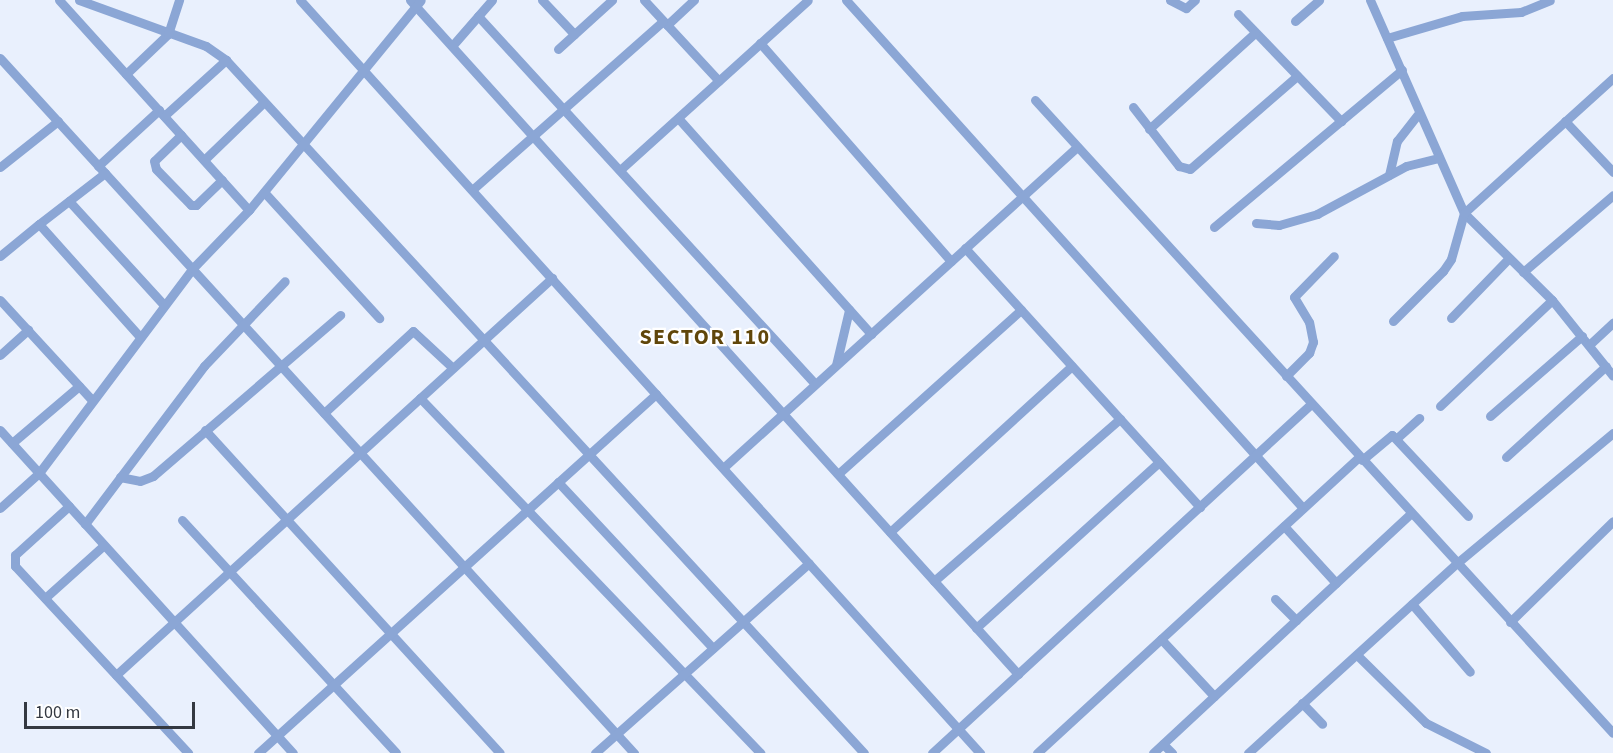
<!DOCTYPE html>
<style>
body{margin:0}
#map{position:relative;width:1613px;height:753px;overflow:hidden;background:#e9f0fd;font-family:"Source Sans 3",sans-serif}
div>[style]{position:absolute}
.street>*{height:9px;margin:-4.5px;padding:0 4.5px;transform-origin:4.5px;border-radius:4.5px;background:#8ba6d5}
span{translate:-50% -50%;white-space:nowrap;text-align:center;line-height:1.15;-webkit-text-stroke:4.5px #fff;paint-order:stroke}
.district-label{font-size:22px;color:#60460a;font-weight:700;letter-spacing:1.5px}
.scale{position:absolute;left:24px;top:702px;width:171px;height:27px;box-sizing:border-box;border:3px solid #333841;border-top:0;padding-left:8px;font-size:18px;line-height:21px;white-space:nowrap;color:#333841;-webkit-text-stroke:4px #fff;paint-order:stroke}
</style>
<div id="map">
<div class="street">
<i style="left:59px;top:0;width:283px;rotate:47.9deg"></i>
<i style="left:79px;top:0;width:135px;rotate:19.9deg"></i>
<i style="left:206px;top:46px;width:24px;rotate:35deg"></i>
<i style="left:226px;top:60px;width:942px;rotate:47.37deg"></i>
<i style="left:300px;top:0;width:1015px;rotate:47.92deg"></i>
<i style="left:410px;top:0;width:908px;rotate:47.95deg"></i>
<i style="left:542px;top:0;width:47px;rotate:46.7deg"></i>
<i style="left:644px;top:0;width:110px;rotate:47.2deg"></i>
<i style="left:846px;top:0;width:683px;rotate:48.03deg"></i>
<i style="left:1170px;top:0;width:18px;rotate:27deg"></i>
<i style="left:1186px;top:8px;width:12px;rotate:-42deg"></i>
<i style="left:1370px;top:0;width:233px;rotate:66.2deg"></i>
<i style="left:1464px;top:213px;width:124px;rotate:44.7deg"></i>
<i style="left:1552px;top:300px;width:97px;rotate:51.2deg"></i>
<i style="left:1238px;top:14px;width:149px;rotate:46.1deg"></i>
<i style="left:478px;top:16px;width:499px;rotate:47.5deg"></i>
<i style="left:1295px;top:21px;width:32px;rotate:-41deg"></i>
<i style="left:667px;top:25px;width:37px;rotate:-43deg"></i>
<i style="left:1387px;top:38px;width:78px;rotate:-16.3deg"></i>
<i style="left:1462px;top:16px;width:59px;rotate:-3.9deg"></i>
<i style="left:1521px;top:12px;width:31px;rotate:-22deg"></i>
<i style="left:760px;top:43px;width:290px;rotate:48.8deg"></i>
<i style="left:452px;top:46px;width:61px;rotate:-49deg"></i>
<i style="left:558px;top:49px;width:73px;rotate:-42.2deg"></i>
<i style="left:0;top:58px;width:941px;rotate:47.63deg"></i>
<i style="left:126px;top:74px;width:58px;rotate:-43.6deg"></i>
<i style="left:168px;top:34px;width:36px;rotate:-72deg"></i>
<i style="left:1035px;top:100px;width:857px;rotate:47.6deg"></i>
<i style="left:1133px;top:107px;width:75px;rotate:52.1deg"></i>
<i style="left:1179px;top:166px;width:11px;rotate:15deg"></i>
<i style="left:1190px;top:169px;width:142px;rotate:-41deg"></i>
<i style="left:164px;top:116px;width:84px;rotate:-42.1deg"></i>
<i style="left:678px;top:118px;width:290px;rotate:48.2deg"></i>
<i style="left:1565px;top:121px;width:70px;rotate:46.7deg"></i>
<i style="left:1149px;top:129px;width:143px;rotate:-42.2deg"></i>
<i style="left:181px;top:135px;width:37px;rotate:136deg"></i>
<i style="left:154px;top:161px;width:8px;rotate:76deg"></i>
<i style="left:156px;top:169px;width:50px;rotate:45.8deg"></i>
<i style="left:191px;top:205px;width:5px"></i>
<i style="left:196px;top:205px;width:36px;rotate:-44deg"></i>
<i style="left:204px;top:160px;width:82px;rotate:-44deg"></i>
<i style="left:98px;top:166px;width:83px;rotate:-42.6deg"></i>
<i style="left:0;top:167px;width:74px;rotate:-38.4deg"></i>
<i style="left:620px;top:170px;width:253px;rotate:-42.1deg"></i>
<i style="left:105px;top:173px;width:83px;rotate:142.3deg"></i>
<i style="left:39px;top:224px;width:152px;rotate:48.2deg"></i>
<i style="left:1389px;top:175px;width:35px;rotate:-77deg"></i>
<i style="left:1397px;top:141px;width:33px;rotate:-52deg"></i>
<i style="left:472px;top:190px;width:255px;rotate:-41.5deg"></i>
<i style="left:264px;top:192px;width:171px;rotate:47.6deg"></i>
<i style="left:69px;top:201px;width:141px;rotate:47.6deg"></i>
<i style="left:1256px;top:223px;width:23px;rotate:5deg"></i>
<i style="left:1279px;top:225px;width:40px;rotate:-16deg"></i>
<i style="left:1317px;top:214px;width:101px;rotate:-28.3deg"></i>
<i style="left:1406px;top:166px;width:34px;rotate:-14deg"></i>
<i style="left:1214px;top:227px;width:245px;rotate:-39.9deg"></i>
<i style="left:965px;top:248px;width:350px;rotate:47.8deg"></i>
<i style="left:0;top:256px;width:50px;rotate:-39.4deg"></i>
<i style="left:1523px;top:272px;width:118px;rotate:-40.5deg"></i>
<i style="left:0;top:300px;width:134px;rotate:47.4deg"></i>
<i style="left:1451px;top:318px;width:83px;rotate:-46deg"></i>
<i style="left:1393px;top:321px;width:71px;rotate:-45deg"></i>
<i style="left:1443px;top:271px;width:14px;rotate:-56deg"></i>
<i style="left:1451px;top:259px;width:48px;rotate:-74.2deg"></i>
<i style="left:1464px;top:213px;width:201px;rotate:-42.2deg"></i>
<i style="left:1589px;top:345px;width:33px;rotate:-43deg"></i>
<i style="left:0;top:355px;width:38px;rotate:-42deg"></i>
<i style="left:836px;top:365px;width:57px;rotate:-76.7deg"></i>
<i style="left:1286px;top:376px;width:33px;rotate:-45deg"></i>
<i style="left:1309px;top:353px;width:12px;rotate:-70deg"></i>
<i style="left:1313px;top:342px;width:20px;rotate:-101deg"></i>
<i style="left:1309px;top:322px;width:29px;rotate:-121deg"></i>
<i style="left:1294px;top:297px;width:57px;rotate:-45.7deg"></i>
<i style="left:420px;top:398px;width:492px;rotate:46.2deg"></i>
<i style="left:1440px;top:406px;width:154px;rotate:-43.4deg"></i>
<i style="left:324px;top:413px;width:121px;rotate:-42.7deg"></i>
<i style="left:413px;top:331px;width:54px;rotate:42.8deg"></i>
<i style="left:1490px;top:416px;width:122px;rotate:-41deg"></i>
<i style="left:0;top:430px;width:436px;rotate:47.8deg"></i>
<i style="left:205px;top:430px;width:437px;rotate:47.6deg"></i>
<i style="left:1397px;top:438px;width:30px;rotate:-42deg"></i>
<i style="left:12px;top:443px;width:88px;rotate:-40.4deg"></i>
<i style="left:1506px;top:457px;width:135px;rotate:-42.3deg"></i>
<i style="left:1362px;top:460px;width:39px;rotate:-40deg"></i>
<i style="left:1392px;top:435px;width:111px;rotate:46.8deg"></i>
<i style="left:723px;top:468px;width:478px;rotate:-42.2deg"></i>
<i style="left:838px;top:474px;width:246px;rotate:-41.9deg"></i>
<i style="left:120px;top:477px;width:20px;rotate:11deg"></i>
<i style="left:140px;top:481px;width:14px;rotate:-21deg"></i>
<i style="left:153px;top:476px;width:247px;rotate:-40.7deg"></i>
<i style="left:558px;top:482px;width:227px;rotate:47deg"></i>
<i style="left:69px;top:506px;width:73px;rotate:137.8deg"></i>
<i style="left:15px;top:555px;width:11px;rotate:90deg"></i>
<i style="left:15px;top:566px;width:255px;rotate:47.2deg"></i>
<i style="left:0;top:508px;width:52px;rotate:-41.9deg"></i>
<i style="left:39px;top:473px;width:256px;rotate:-53.1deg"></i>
<i style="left:193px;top:268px;width:81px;rotate:-46deg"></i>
<i style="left:249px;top:210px;width:271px;rotate:-50.7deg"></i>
<i style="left:182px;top:520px;width:316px;rotate:47.4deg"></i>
<i style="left:85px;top:524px;width:198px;rotate:-53deg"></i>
<i style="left:204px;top:366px;width:117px;rotate:-46.4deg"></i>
<i style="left:1284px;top:526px;width:77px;rotate:47.6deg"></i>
<i style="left:890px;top:532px;width:246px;rotate:-42.4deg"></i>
<i style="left:934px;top:581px;width:247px;rotate:-41.1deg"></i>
<i style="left:45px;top:598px;width:79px;rotate:-41.9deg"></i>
<i style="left:1275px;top:599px;width:30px;rotate:45deg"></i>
<i style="left:1412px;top:604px;width:89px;rotate:49.5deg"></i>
<i style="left:1510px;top:622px;width:144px;rotate:-44.4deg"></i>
<i style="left:976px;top:628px;width:247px;rotate:-42.2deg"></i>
<i style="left:1161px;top:639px;width:78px;rotate:47.1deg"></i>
<i style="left:1357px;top:655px;width:97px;rotate:44.6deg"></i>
<i style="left:1426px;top:723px;width:67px;rotate:26.6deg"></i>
<i style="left:116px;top:675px;width:590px;rotate:-42.32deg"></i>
<i style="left:1302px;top:703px;width:29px;rotate:46deg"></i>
<i style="left:1163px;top:744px;width:13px;rotate:45deg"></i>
<i style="left:258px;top:753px;width:536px;rotate:-42.05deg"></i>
<i style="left:595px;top:753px;width:286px;rotate:-41.6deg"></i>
<i style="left:932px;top:753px;width:515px;rotate:-42.64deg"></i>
<i style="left:1037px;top:753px;width:437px;rotate:-42.6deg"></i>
<i style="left:1153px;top:753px;width:351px;rotate:-42.9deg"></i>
<i style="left:1248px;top:753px;width:282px;rotate:-42.3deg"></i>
<i style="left:1457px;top:563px;width:203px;rotate:-39.8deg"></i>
</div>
<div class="district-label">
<span style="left:705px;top:338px">SECTOR 110</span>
</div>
<div class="scale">100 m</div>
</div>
